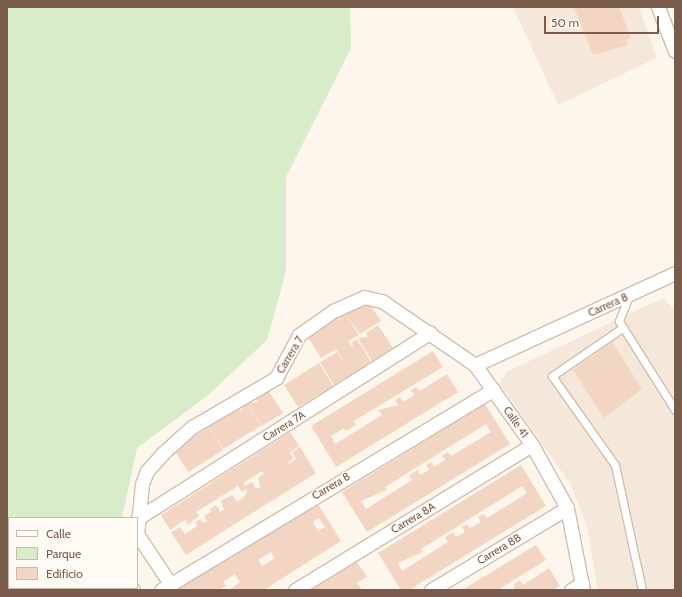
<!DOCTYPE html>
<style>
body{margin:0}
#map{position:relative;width:682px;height:597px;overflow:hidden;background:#fdf6ec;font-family:Cabin,sans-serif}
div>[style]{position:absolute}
.residential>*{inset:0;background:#f5e8da}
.green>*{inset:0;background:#d8ecc9}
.building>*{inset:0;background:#f3d5c3}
.roads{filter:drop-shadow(1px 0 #d1beb0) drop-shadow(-1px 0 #d1beb0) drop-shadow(0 1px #d1beb0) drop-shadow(0 -1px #d1beb0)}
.lane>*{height:7px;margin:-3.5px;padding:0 3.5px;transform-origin:3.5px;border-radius:3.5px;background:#fff}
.street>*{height:13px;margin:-6.5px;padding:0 6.5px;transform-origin:6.5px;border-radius:6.5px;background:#fff}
span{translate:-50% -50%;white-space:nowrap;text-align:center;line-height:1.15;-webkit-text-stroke:3px #fffaf3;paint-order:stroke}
.street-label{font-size:11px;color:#7a5c4d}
.frame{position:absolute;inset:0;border:8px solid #7a5c4d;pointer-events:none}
.legend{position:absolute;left:8px;top:517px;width:130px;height:72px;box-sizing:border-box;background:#fffaf3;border:1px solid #cabbb1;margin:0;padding:5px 7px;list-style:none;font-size:12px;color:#7a5c4d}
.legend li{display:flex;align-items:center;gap:8px;height:20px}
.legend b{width:20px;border:1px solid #cabbb1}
.scale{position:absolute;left:544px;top:16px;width:115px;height:18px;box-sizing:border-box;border:2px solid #7a5c4d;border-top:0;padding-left:5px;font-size:12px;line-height:14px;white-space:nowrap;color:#7a5c4d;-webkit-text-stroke:3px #fffaf3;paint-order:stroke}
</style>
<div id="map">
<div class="residential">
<i style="clip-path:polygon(513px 7px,639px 7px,657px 58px,558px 105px)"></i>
<i style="clip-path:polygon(663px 298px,675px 311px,675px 590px,598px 590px,587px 527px,571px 485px,500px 384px,506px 372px)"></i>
</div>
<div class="green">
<i style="clip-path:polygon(7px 7px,350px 7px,351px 48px,286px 177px,286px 271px,267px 340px,207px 396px,137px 448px,122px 518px,9px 518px,9px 588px,117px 590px,7px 590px)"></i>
</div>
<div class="building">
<i style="clip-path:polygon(574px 7px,619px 7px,631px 38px,626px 40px,628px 45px,593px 55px)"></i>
<i style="clip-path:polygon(366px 299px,381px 321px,360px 334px,347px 316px,359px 335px,348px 341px,353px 348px,352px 342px,357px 339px,371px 362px,334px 385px,320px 362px,337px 352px,347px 367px,336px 349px,321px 358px,307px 335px,336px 315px,340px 321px,339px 315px,350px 308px,353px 312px,353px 306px)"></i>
<i style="clip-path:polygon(378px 325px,393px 348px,372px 361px,358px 338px,368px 337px,366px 333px)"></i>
<i style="clip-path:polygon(612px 342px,642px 389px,604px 418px,573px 370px)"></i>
<i style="clip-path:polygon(433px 351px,443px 367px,354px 421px,356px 425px,346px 431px,344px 428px,331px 436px,335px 444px,382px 415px,378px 410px,398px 405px,395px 400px,400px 397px,403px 402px,414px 395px,411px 390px,417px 387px,420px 391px,447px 374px,458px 392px,336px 467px,311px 426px)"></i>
<i style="clip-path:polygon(319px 363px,333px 386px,298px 407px,284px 385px)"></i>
<i style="clip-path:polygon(268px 390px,283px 413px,262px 426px,247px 403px,258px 402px,255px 398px)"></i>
<i style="clip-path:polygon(247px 403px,261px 426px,223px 449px,209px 427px,227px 416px,237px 432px,226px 414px,238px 406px,242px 413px,241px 407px)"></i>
<i style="clip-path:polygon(evenodd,485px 404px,510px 444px,367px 532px,342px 492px,485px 404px,486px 424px,491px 432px,451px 456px,448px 452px,442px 456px,445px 460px,434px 467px,431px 462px,426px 465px,429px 470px,420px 475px,417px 470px,409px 476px,412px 480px,366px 509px,361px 501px,387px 490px,385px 487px,486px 424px)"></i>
<i style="clip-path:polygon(209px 427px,223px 450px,188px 472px,174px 449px)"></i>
<i style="clip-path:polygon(evenodd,290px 432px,299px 446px,290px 452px,294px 458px,285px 466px,296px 459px,292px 452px,300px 447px,316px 473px,186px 555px,171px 532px,180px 527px,185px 534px,197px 526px,195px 522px,200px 519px,203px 523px,207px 521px,204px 516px,211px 512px,210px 509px,216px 505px,220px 512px,224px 510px,221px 501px,232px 495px,237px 502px,245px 496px,247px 489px,242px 492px,238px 486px,196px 512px,199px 516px,188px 525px,185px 520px,170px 530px,161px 515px,290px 432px,262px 471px,264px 474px,258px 478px,260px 487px,256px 489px,252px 482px,245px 486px,243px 483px,262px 471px)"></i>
<i style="clip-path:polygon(evenodd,521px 465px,546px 506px,409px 590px,401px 590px,378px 553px,521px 465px,522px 486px,527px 493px,487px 518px,484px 514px,478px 517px,481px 522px,470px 528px,467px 524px,462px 527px,465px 532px,456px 537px,453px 532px,445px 537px,448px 542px,402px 571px,398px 563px,423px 552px,421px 549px,522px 486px)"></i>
<i style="clip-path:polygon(evenodd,316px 501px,341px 541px,264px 590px,229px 590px,240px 582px,235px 574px,223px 582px,226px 586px,219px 590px,174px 590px,316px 501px,319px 518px,325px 527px,318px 531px,313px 522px,319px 518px,316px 501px,271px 552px,275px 558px,262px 566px,258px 560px,271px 552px)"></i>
<i style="clip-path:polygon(536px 545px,546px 560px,498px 590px,462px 590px)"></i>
<i style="clip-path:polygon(357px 562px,367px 577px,357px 583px,362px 590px,311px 590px)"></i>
<i style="clip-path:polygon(549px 568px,560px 586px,553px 590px,514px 590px,514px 584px,520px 580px,523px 585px)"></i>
</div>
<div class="roads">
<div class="lane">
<i style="left:629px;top:296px;width:27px;rotate:112deg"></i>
<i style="left:619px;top:321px;width:105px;rotate:57.8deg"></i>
<i style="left:622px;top:328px;width:85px;rotate:145.6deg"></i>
<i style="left:552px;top:376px;width:109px;rotate:54.7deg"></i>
<i style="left:615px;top:465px;width:128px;rotate:77.8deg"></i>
</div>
<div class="street">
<i style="left:658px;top:7px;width:47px;rotate:68.9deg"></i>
<i style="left:475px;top:365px;width:220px;rotate:-24.7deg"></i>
<i style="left:138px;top:518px;width:346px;rotate:-32.4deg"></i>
<i style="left:137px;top:534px;width:58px;rotate:56.3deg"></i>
<i style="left:137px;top:535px;width:51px;rotate:-84.4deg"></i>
<i style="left:142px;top:484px;width:14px;rotate:-69deg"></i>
<i style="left:147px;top:471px;width:24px;rotate:-48deg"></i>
<i style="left:163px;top:453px;width:39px;rotate:-42deg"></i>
<i style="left:192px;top:427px;width:97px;rotate:-30.3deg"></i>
<i style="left:276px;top:378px;width:49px;rotate:-61.9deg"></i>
<i style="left:299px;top:335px;width:42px;rotate:-35.2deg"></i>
<i style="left:333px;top:311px;width:34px;rotate:-24deg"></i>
<i style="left:364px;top:297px;width:18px;rotate:13deg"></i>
<i style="left:382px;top:301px;width:113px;rotate:34.5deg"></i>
<i style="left:475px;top:365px;width:98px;rotate:54.5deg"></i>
<i style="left:532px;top:445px;width:72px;rotate:60.9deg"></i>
<i style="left:567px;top:508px;width:84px;rotate:79deg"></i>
<i style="left:132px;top:588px;width:2px;rotate:63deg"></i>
<i style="left:161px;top:590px;width:388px;rotate:-31.1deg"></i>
<i style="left:295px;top:590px;width:278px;rotate:-31.5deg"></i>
<i style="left:431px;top:590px;width:159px;rotate:-31.1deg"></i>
<i style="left:571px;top:590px;width:13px;rotate:-32deg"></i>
</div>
</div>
<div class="street-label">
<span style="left:608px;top:305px;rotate:-24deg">Carrera 8</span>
<span style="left:290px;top:355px;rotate:-59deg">Carrera 7</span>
<span style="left:516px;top:422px;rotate:55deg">Calle 41</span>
<span style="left:284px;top:426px;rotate:-32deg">Carrera 7A</span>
<span style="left:331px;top:486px;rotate:-31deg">Carrera 8</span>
<span style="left:413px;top:518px;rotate:-31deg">Carrera 8A</span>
<span style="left:499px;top:549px;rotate:-31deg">Carrera 8B</span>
</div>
<div class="frame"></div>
<ul class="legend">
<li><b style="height:5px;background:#fff"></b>Calle</li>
<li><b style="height:11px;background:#d8ecc9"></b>Parque</li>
<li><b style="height:11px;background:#f3d5c3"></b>Edificio</li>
</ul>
<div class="scale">50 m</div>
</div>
